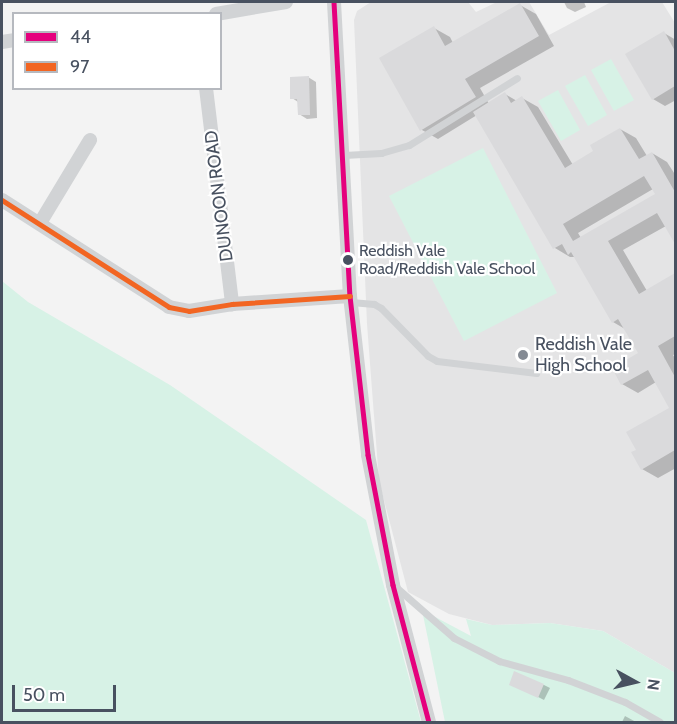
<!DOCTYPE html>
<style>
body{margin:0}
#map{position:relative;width:677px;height:724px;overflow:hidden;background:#f3f3f3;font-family:Cabin,sans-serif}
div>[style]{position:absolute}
.education>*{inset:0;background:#e4e4e5}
.green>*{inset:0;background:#d7f2e6}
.shadow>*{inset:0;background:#0003}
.building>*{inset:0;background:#dadadc}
.lane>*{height:7px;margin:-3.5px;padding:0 3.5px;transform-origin:3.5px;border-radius:3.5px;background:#d1d3d5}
.street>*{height:14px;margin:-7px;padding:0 7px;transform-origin:7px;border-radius:7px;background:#d1d3d5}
.bus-1>*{height:4.5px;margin:-2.25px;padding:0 2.25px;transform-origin:2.25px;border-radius:2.25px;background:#e5007d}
.bus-2>*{height:4.5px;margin:-2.25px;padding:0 2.25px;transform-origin:2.25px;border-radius:2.25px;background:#f26522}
.dots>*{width:16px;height:16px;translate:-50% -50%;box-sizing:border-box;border:3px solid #fff;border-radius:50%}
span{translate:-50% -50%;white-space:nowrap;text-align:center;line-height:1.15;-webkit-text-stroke:4.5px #fff;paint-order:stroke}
.bus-label{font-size:16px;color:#485160}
.left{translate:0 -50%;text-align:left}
.street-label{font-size:18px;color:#485160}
.poi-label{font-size:18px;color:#485160}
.frame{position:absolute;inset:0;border:3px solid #485160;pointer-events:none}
.legend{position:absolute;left:12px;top:12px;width:210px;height:78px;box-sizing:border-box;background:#fff;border:2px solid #b6b9bf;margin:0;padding:8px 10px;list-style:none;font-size:18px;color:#485160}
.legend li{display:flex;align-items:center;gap:12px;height:30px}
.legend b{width:30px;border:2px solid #b6b9bf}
.north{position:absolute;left:605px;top:652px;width:60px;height:60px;-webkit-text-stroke:4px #fff;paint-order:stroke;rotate:98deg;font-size:16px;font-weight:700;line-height:24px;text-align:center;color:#485160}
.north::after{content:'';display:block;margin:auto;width:21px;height:27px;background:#485160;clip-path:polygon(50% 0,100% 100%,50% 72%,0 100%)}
.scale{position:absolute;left:12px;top:685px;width:104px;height:27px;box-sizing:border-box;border:3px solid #485160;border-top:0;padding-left:8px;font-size:18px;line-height:21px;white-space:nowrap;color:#485160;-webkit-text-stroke:4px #fff;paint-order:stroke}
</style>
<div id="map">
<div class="education">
<i style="clip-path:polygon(371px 2px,468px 2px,476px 12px,497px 2px,529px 2px,549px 35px,611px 2px,662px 2px,675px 23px,675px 673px,603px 631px,550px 623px,492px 625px,449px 614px,408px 592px,379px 481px,367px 324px,354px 20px,357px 11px)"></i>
</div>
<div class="green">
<i style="clip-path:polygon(611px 59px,634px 100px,614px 111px,591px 70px)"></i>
<i style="clip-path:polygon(585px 75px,607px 115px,588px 126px,565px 86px)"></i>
<i style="clip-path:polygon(558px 90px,580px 130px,561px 141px,538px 101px)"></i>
<i style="clip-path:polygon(483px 148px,557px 293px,464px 341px,389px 196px)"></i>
<i style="clip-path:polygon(2px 281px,28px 302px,170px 385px,366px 520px,421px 722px,2px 722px)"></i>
<i style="clip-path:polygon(422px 610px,471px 636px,466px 619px,492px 625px,550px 623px,603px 631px,675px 673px,675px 722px,445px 722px)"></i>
</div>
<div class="shadow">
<i style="clip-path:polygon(564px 2px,584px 2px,586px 7px,575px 12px,567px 8px)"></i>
<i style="clip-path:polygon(evenodd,520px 5px,536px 14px,554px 46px,480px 88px,489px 104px,505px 94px,517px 101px,522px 98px,538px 107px,573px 165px,596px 151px,620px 129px,636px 138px,647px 156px,652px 153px,667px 162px,676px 176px,676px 241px,666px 226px,623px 250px,647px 291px,676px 274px,676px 354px,673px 355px,676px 360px,676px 468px,658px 478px,642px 469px,638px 450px,671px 408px,656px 382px,638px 393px,622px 384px,640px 353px,625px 329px,613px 322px,576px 257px,570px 257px,555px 248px,477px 115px,438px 139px,422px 130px,381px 58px,434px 28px,450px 37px,453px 43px,520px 5px,653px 189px,657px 195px,581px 238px,578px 233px,653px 189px)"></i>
<i style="clip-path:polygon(664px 33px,676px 40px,676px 100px,665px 106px,653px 99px)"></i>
<i style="clip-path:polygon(308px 77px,316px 82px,317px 118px,307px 119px,299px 114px,298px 102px,292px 98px)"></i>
<i style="clip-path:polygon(511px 683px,544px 685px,550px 688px,544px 700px)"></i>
<i style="clip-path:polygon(625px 716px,636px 722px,622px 722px)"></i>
</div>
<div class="building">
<i style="clip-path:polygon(520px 3px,539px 36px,465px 79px,476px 97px,420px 131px,379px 58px,434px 26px,445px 46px)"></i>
<i style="clip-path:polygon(664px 31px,675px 51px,675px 86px,652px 100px,625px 54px)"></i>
<i style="clip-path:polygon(309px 76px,310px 115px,298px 115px,297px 99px,290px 99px,290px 77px)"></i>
<i style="clip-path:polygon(evenodd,505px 92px,511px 103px,522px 96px,565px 168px,593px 151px,590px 145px,620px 128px,639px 159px,652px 152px,675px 192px,675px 244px,657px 213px,608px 241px,639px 294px,675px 273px,675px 336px,658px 346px,675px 377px,675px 450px,641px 470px,631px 452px,636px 450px,626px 432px,669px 408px,648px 370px,621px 385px,612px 368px,638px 353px,618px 319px,612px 323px,571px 252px,568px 255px,562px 244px,553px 249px,473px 112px,505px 92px,644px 176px,655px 194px,573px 241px,563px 224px,644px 176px)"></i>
<i style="clip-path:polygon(514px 671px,544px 684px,538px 698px,509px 685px)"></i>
</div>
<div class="lane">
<i style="left:344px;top:155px;width:37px;rotate:-3deg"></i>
<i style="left:381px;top:153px;width:29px;rotate:-16deg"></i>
<i style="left:409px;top:145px;width:127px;rotate:-31.8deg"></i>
<i style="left:351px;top:302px;width:23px;rotate:5deg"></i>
<i style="left:374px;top:304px;width:8px;rotate:30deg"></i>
<i style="left:381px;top:308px;width:67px;rotate:45.6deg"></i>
<i style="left:428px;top:356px;width:10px;rotate:29deg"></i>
<i style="left:437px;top:361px;width:100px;rotate:6.9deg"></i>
<i style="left:397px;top:588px;width:76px;rotate:41.3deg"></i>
<i style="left:454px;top:638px;width:51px;rotate:27.1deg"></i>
<i style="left:499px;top:661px;width:72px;rotate:15.4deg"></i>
<i style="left:568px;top:680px;width:61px;rotate:21.1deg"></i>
<i style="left:625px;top:702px;width:40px;rotate:29.7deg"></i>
</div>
<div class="street">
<i style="left:334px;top:2px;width:294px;rotate:86.9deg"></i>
<i style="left:350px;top:296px;width:160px;rotate:83.5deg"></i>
<i style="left:368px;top:455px;width:132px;rotate:79.1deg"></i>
<i style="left:393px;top:585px;width:142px;rotate:75.3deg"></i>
<i style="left:216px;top:14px;width:71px;rotate:-9.7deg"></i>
<i style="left:2px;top:42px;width:12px;rotate:-9deg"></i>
<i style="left:206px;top:88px;width:218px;rotate:83.1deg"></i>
<i style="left:2px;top:200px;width:198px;rotate:32.6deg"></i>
<i style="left:169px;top:307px;width:20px;rotate:11deg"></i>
<i style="left:189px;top:311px;width:44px;rotate:-9.2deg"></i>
<i style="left:232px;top:304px;width:118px;rotate:-3.9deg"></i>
<i style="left:40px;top:223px;width:97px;rotate:-58.9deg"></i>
</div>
<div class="bus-1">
<i style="left:334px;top:2px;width:294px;rotate:86.9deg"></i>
<i style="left:350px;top:296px;width:160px;rotate:83.5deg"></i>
<i style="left:368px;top:455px;width:132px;rotate:79.1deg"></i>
<i style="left:393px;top:585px;width:142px;rotate:75.3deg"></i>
</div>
<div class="bus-2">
<i style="left:2px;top:200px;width:198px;rotate:32.6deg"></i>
<i style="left:169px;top:307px;width:20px;rotate:11deg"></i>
<i style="left:189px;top:311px;width:44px;rotate:-9.2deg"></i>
<i style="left:232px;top:304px;width:118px;rotate:-3.9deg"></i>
</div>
<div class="dots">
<i style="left:348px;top:260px;background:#485160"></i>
<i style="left:523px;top:355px;background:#848a93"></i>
</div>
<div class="bus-label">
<span class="left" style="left:359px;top:260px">Reddish Vale<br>Road/Reddish Vale School</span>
</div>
<div class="street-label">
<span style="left:219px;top:196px;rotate:-97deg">DUNOON ROAD</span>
</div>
<div class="poi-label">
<span class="left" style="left:535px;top:355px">Reddish Vale<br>High School</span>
</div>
<div class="frame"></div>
<ul class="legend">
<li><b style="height:8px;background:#e5007d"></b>44</li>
<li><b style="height:8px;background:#f26522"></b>97</li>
</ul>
<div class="north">N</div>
<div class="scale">50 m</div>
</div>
